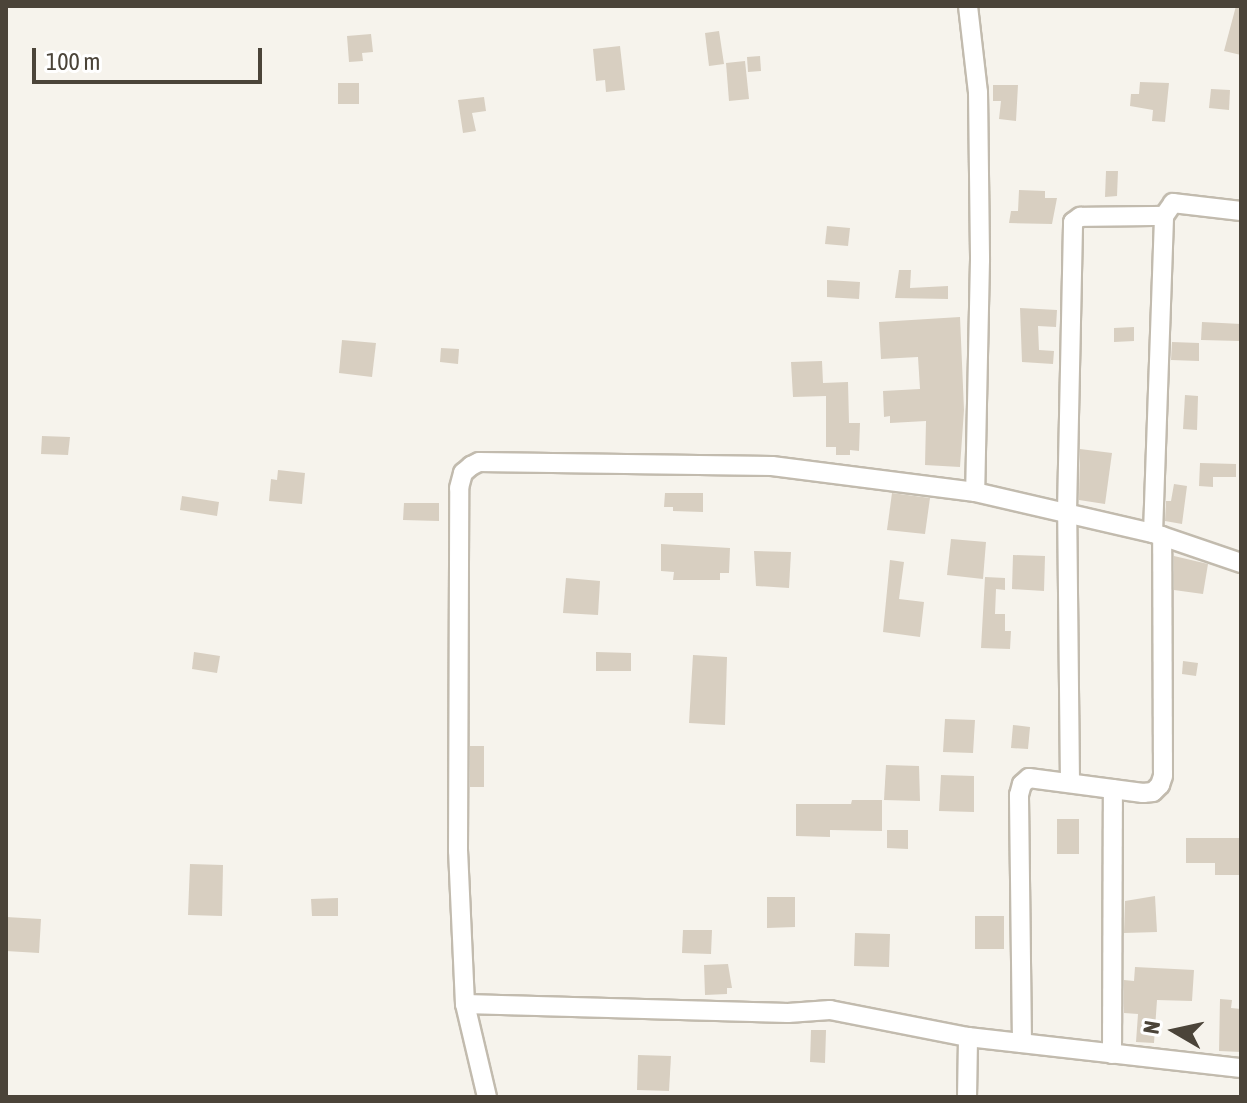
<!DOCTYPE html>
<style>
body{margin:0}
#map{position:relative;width:1247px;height:1103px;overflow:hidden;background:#f6f3ec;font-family:"Asap Condensed",sans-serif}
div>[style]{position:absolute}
.building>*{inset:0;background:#d8cfc1}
.roads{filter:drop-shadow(2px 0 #c2bbae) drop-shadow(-2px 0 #c2bbae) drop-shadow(0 2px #c2bbae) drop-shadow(0 -2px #c2bbae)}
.minor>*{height:18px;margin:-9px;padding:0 9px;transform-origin:9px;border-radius:9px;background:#fff}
span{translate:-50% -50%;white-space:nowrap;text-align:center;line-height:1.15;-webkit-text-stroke:6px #fff;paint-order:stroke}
.frame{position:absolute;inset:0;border:8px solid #4b4439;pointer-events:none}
.north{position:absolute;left:1135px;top:991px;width:80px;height:80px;-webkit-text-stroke:6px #fff;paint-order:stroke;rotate:279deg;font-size:22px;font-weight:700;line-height:32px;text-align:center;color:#4b4439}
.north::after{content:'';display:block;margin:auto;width:28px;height:36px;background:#4b4439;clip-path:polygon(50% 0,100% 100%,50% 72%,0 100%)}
.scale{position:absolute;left:32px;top:48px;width:230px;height:36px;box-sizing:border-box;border:4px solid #4b4439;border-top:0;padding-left:10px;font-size:24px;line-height:28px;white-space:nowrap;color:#4b4439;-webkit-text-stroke:6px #fff;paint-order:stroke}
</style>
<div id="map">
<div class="building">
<i style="clip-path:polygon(1236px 6px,1241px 6px,1241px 55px,1224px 51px)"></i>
<i style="clip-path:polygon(719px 31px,724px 64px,709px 66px,705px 33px)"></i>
<i style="clip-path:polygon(371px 34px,373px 52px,362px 53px,363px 61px,349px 62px,347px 36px)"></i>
<i style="clip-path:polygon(620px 46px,625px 90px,606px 92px,605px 80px,596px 81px,593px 49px)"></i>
<i style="clip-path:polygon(760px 56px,761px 71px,748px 72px,747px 57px)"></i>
<i style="clip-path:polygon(745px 61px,749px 99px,729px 101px,726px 63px)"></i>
<i style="clip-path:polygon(1140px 82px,1169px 83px,1165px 122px,1152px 121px,1153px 110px,1130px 106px,1131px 94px,1139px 94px)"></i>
<i style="clip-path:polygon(338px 83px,359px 83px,359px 104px,338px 104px)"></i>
<i style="clip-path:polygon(993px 85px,1018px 85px,1016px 121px,999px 119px,1001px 101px,993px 101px)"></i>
<i style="clip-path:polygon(1211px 89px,1230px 90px,1229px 110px,1209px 108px)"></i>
<i style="clip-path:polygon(484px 97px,486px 111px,472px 113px,476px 131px,463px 133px,458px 100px)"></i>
<i style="clip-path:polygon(1106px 171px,1118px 171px,1117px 196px,1105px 197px)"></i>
<i style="clip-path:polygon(1019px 190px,1045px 191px,1045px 198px,1057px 198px,1052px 224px,1009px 223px,1011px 211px,1018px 211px)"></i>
<i style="clip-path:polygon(827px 226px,850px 228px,848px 246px,825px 244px)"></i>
<i style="clip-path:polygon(899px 270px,911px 270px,910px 288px,948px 286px,948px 299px,895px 298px)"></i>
<i style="clip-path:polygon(827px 280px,860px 282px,859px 299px,827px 297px)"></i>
<i style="clip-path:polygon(1020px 308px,1057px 310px,1056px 327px,1038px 326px,1039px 350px,1054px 351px,1053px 364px,1022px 362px)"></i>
<i style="clip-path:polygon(960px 317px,964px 410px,960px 467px,925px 465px,926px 421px,890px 423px,890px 416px,884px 417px,883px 391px,920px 389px,918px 357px,881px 359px,879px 322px)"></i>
<i style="clip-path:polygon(1202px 322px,1241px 324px,1240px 341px,1201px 340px)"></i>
<i style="clip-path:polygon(1134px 327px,1134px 341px,1114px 342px,1114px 328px)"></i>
<i style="clip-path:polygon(342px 340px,376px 343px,372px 377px,339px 373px)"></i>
<i style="clip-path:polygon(1172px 342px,1199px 343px,1199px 361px,1171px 360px)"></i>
<i style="clip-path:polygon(441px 348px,459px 349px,458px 364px,440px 362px)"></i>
<i style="clip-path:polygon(822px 361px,823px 383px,848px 382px,849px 423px,860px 423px,859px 451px,850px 450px,850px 455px,836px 455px,836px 447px,826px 447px,826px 396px,793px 397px,791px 362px)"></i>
<i style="clip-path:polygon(1185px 395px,1198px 396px,1197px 430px,1183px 429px)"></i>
<i style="clip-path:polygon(42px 436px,70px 437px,68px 455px,41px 454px)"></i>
<i style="clip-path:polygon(1080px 449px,1112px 453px,1105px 504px,1079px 500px)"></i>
<i style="clip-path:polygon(1200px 463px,1236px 464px,1236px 477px,1213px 477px,1213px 487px,1199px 486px)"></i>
<i style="clip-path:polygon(278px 470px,305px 473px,302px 504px,269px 501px,271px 479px,277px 480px)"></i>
<i style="clip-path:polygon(1174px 484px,1187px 486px,1182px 524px,1165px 521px,1166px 501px,1171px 501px)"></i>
<i style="clip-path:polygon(665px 493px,703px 493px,703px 512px,673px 511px,673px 507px,664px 507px)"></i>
<i style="clip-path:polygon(892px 493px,930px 498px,925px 534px,887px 530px)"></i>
<i style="clip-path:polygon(182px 496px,219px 502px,217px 516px,180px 510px)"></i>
<i style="clip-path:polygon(404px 503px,439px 503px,439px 521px,403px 520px)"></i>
<i style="clip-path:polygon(951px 539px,986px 542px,983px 579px,947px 575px)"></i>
<i style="clip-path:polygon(661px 544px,730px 548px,729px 573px,720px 573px,720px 580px,673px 580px,674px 572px,661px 571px)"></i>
<i style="clip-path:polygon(754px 551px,791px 552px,789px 588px,756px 586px)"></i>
<i style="clip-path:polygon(1013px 555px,1045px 556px,1044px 591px,1012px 589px)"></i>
<i style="clip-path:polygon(1174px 556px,1208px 564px,1203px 594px,1174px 590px)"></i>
<i style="clip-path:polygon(890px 560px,904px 562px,899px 599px,924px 602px,920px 637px,883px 632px)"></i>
<i style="clip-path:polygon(985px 577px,1005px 578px,1005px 590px,996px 589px,995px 614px,1005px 614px,1005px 631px,1011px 631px,1010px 649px,981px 648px)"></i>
<i style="clip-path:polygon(566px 578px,600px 581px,598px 615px,563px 613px)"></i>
<i style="clip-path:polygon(194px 652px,220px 656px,217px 673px,192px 669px)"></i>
<i style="clip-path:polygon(596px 652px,631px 653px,631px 671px,596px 671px)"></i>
<i style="clip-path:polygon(693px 655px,727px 657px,725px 725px,689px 723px)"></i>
<i style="clip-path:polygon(1183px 661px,1198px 663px,1196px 676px,1182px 674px)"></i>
<i style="clip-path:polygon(945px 719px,975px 720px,973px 753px,943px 752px)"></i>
<i style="clip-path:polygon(1013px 725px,1030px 727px,1028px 749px,1011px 748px)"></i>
<i style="clip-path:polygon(470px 746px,484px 746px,484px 787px,470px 787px)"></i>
<i style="clip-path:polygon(886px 765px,919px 766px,920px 801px,884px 800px)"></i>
<i style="clip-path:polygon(941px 775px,974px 776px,974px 812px,939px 811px)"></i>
<i style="clip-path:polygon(852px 800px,882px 800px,882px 831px,830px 830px,830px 837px,796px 836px,796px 804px,851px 804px)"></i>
<i style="clip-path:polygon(1057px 819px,1079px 819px,1079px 854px,1057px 854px)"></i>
<i style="clip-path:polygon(887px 830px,908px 830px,908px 849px,887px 848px)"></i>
<i style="clip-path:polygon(1186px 838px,1241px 838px,1241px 875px,1215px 875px,1215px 863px,1186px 863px)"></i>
<i style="clip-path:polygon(190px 864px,223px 865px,222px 916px,188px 915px)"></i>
<i style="clip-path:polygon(1155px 896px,1157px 932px,1124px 933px,1125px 901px)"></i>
<i style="clip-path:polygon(767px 897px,795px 897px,795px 927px,767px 928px)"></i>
<i style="clip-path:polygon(338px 898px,338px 916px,312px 916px,311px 899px)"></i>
<i style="clip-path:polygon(975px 916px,1004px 916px,1004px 949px,975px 949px)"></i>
<i style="clip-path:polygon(6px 917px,41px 919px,39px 953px,6px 951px)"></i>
<i style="clip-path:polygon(683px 930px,712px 930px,711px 954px,682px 953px)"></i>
<i style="clip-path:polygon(855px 933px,890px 934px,889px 967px,854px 966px)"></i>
<i style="clip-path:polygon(728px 964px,732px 988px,727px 988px,727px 994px,705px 995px,704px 965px)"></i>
<i style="clip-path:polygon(1135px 967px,1194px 970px,1192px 1001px,1157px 1000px,1154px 1043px,1136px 1042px,1138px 1014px,1124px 1013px,1124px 980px,1134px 981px)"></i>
<i style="clip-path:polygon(1220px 999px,1232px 1000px,1231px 1008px,1241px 1009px,1241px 1052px,1219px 1051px)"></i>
<i style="clip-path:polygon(811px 1030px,826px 1030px,825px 1063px,810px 1062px)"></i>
<i style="clip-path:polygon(638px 1055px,671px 1056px,669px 1091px,637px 1090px)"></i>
</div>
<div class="roads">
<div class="minor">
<i style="left:968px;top:6px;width:87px;rotate:83.4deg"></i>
<i style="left:978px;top:92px;width:168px;rotate:89.3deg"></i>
<i style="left:980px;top:260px;width:232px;rotate:91.2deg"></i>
<i style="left:1153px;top:533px;width:317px;rotate:-88deg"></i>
<i style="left:1164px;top:216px;width:16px;rotate:-55deg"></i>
<i style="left:1173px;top:203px;width:68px;rotate:6.7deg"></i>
<i style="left:1070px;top:783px;width:271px;rotate:-90.6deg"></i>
<i style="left:1067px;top:512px;width:290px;rotate:-88.8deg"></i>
<i style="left:1073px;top:222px;width:9px;rotate:-36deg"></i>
<i style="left:1080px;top:217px;width:84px;rotate:-0.7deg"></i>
<i style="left:465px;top:1004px;width:323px;rotate:1.6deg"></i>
<i style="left:788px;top:1013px;width:42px;rotate:-4.1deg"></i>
<i style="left:830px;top:1010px;width:141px;rotate:11.1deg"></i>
<i style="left:968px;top:1037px;width:275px;rotate:6.5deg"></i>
<i style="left:1022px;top:1043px;width:248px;rotate:-90.7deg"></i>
<i style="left:1019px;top:795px;width:11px;rotate:-75deg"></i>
<i style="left:1022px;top:784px;width:9px;rotate:-41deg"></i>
<i style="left:1029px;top:778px;width:115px;rotate:7.5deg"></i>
<i style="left:1143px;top:793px;width:10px;rotate:-6deg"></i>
<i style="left:1153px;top:792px;width:10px;rotate:-45deg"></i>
<i style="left:1160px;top:785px;width:9px;rotate:-72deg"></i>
<i style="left:1163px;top:776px;width:240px;rotate:-90.2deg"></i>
<i style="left:1112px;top:1054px;width:265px;rotate:-89.8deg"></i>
<i style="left:487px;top:1097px;width:96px;rotate:-103.3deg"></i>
<i style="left:465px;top:1004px;width:153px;rotate:-92.6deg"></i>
<i style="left:458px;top:851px;width:363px;rotate:-89.8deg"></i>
<i style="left:459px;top:488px;width:16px;rotate:-75deg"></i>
<i style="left:463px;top:473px;width:11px;rotate:-41deg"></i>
<i style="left:471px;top:466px;width:9px;rotate:-27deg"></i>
<i style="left:479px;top:462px;width:293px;rotate:0.8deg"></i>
<i style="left:772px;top:466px;width:205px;rotate:7.3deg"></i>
<i style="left:975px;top:492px;width:183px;rotate:13deg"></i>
<i style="left:1153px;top:533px;width:93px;rotate:18.8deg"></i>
<i style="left:967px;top:1097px;width:60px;rotate:-89deg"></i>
</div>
</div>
<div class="frame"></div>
<div class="north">N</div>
<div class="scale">100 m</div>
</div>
